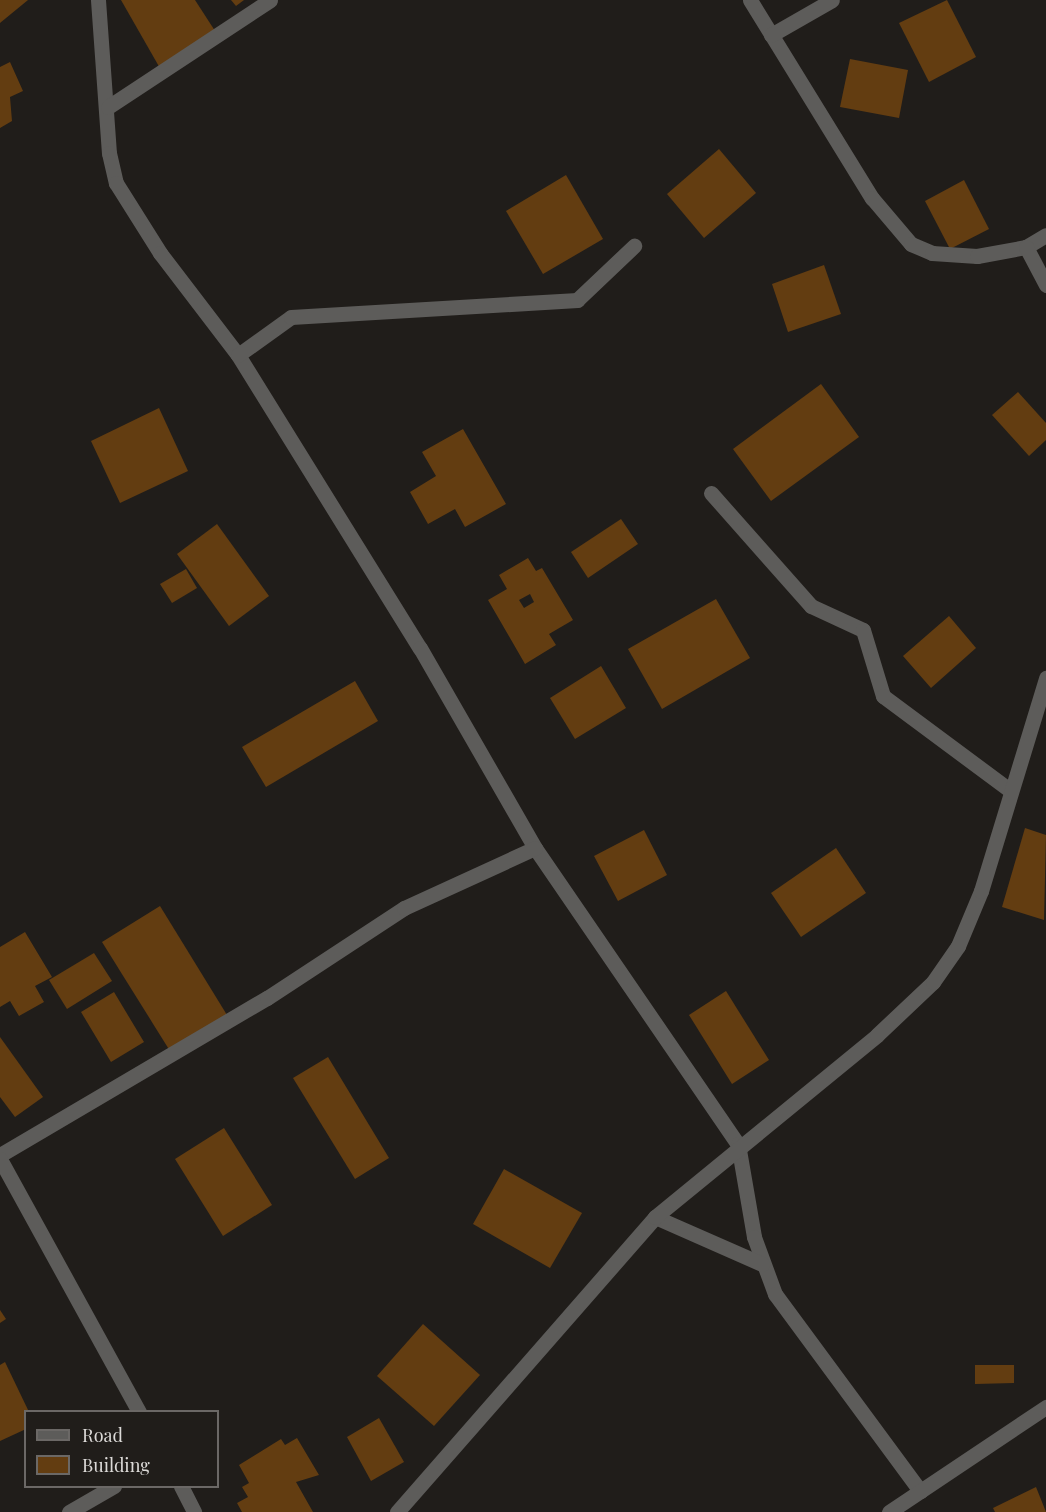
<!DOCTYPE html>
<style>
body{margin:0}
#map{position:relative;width:1046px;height:1512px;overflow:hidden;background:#201d1a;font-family:"Playfair Display",serif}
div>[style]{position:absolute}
.building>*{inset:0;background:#633d11}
.minor>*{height:15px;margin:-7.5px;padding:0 7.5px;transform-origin:7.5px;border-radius:7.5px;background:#5d5c5a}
.tertiary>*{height:15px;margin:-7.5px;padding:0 7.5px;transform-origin:7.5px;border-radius:7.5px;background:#5d5c5a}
span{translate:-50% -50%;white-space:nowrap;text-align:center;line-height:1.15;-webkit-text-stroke:5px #201d1a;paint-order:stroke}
.legend{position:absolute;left:24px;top:1410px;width:195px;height:78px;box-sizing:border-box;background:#201d1a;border:2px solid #6b6866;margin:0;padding:8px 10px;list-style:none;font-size:18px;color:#dbd9d7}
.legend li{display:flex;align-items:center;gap:12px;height:30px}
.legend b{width:30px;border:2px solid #6b6866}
</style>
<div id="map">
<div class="building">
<i style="clip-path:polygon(0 0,28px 0,0 23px)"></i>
<i style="clip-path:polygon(121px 0,195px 0,217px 34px,161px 70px)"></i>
<i style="clip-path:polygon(231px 0,244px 0,236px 6px)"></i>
<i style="clip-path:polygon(947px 0,976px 57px,929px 82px,899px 23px)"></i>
<i style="clip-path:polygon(850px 59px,908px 70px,899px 118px,840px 107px)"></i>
<i style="clip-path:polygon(10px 62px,23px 91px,10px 97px,12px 121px,0 128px,0 67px)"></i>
<i style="clip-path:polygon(719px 149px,756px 193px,704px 238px,667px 194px)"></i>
<i style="clip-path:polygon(566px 175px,603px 239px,543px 274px,506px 211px)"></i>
<i style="clip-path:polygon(964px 180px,989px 229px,950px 249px,925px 201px)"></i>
<i style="clip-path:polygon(824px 265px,841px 314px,788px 332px,772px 284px)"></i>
<i style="clip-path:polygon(821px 384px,859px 437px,771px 501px,733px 449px)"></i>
<i style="clip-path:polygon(1018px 392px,1046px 423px,1046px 440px,1029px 456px,992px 415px)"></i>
<i style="clip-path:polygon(159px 408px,188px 471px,120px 503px,91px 441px)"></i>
<i style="clip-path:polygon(463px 429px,506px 504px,465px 527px,455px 509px,428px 524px,410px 492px,436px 476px,422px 452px)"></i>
<i style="clip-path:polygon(621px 519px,638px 544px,588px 578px,571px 552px)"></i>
<i style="clip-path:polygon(217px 524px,269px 596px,229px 626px,177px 554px)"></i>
<i style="clip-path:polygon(evenodd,528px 558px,536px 571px,542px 568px,573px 620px,549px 634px,556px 645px,525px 664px,488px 600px,507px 589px,499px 575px,528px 558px,530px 594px,534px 602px,524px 608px,519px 600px,530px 594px)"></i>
<i style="clip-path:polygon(186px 569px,197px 588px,172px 603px,160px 584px)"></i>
<i style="clip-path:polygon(716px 599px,750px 658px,662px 709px,628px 649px)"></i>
<i style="clip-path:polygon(949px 616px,976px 648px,931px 688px,903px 656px)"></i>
<i style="clip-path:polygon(601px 666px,626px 708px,575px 739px,550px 698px)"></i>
<i style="clip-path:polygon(355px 681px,378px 721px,266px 787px,242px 747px)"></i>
<i style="clip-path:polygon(1025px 828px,1046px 835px,1044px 920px,1002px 907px)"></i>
<i style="clip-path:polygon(644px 830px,667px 875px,618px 901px,594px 856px)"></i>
<i style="clip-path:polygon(836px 848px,866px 893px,801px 937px,771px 893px)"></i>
<i style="clip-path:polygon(160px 906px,227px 1015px,170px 1051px,102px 942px)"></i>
<i style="clip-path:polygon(25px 932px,52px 977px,35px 986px,44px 1002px,19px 1016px,10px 1001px,0 1007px,0 947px)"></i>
<i style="clip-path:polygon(94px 953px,112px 981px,67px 1009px,49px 980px)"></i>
<i style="clip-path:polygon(726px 991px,769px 1060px,732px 1084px,689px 1015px)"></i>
<i style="clip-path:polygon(114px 992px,144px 1042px,111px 1062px,81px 1012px)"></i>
<i style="clip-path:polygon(0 1037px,43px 1097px,15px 1117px,0 1097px)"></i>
<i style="clip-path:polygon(328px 1057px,389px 1158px,355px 1179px,293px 1078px)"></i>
<i style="clip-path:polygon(224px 1128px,272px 1205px,223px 1236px,175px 1159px)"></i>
<i style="clip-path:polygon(504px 1169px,582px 1213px,550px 1268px,473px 1224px)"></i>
<i style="clip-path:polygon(0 1310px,6px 1319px,0 1323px)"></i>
<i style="clip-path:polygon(423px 1324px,480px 1375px,434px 1426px,377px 1376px)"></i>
<i style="clip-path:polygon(5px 1362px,29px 1412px,26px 1429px,0 1441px,0 1365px)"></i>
<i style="clip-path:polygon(975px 1365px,1014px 1365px,1014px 1383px,975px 1384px)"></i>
<i style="clip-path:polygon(379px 1418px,404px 1462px,371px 1481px,347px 1437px)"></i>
<i style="clip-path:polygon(297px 1438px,319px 1475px,296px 1482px,313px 1512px,242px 1512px,237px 1503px,248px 1497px,242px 1487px,249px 1483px,239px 1465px,281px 1439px,285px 1445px)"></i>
<i style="clip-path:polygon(1036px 1487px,1046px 1512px,995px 1512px,993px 1508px)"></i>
</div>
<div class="minor">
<i style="left:98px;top:0;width:153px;rotate:85.9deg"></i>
<i style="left:109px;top:153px;width:31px;rotate:77deg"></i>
<i style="left:116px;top:183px;width:83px;rotate:57.8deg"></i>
<i style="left:160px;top:253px;width:128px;rotate:52.6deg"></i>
<i style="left:238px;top:355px;width:345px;rotate:58.2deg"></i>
<i style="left:420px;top:648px;width:231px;rotate:60.1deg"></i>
<i style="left:535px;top:848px;width:359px;rotate:55.6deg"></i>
<i style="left:738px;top:1144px;width:94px;rotate:80.2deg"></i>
<i style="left:754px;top:1237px;width:61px;rotate:69.8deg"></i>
<i style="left:775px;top:1294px;width:245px;rotate:53.6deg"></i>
<i style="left:750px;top:0;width:233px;rotate:58.4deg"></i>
<i style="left:872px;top:198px;width:60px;rotate:49.7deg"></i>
<i style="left:911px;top:244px;width:23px;rotate:23deg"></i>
<i style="left:932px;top:253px;width:45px;rotate:3.8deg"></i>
<i style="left:977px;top:256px;width:50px;rotate:-10.4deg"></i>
<i style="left:1026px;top:247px;width:23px;rotate:-31deg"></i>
<i style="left:771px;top:35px;width:70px;rotate:-29.8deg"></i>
<i style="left:108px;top:107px;width:194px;rotate:-33.4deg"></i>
<i style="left:1026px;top:247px;width:43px;rotate:62.2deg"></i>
<i style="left:238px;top:355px;width:65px;rotate:-35.6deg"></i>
<i style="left:291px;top:317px;width:287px;rotate:-3.4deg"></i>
<i style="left:577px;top:300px;width:79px;rotate:-43.5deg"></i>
<i style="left:711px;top:493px;width:151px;rotate:48.5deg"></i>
<i style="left:811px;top:606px;width:57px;rotate:24.8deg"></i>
<i style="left:863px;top:630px;width:69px;rotate:73.1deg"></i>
<i style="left:883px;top:696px;width:156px;rotate:36.6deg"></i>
<i style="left:0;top:1155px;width:310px;rotate:-30.5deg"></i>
<i style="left:267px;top:998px;width:164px;rotate:-33.3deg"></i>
<i style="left:404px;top:908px;width:144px;rotate:-24.6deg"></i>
<i style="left:0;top:1159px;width:289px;rotate:61.2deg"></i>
<i style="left:655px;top:1217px;width:117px;rotate:23.7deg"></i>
<i style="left:181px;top:1486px;width:29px;rotate:63deg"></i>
<i style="left:69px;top:1512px;width:52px;rotate:-30deg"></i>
<i style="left:889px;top:1512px;width:189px;rotate:-33.8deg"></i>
</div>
<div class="tertiary">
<i style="left:397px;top:1512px;width:392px;rotate:-48.8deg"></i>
<i style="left:655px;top:1217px;width:287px;rotate:-39.3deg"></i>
<i style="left:877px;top:1035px;width:77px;rotate:-43.4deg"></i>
<i style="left:933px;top:982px;width:44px;rotate:-55.2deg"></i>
<i style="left:958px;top:946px;width:60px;rotate:-67.3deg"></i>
<i style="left:981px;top:891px;width:223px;rotate:-73deg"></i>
</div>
<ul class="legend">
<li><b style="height:8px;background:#5d5c5a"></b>Road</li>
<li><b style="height:16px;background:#633d11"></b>Building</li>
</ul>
</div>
